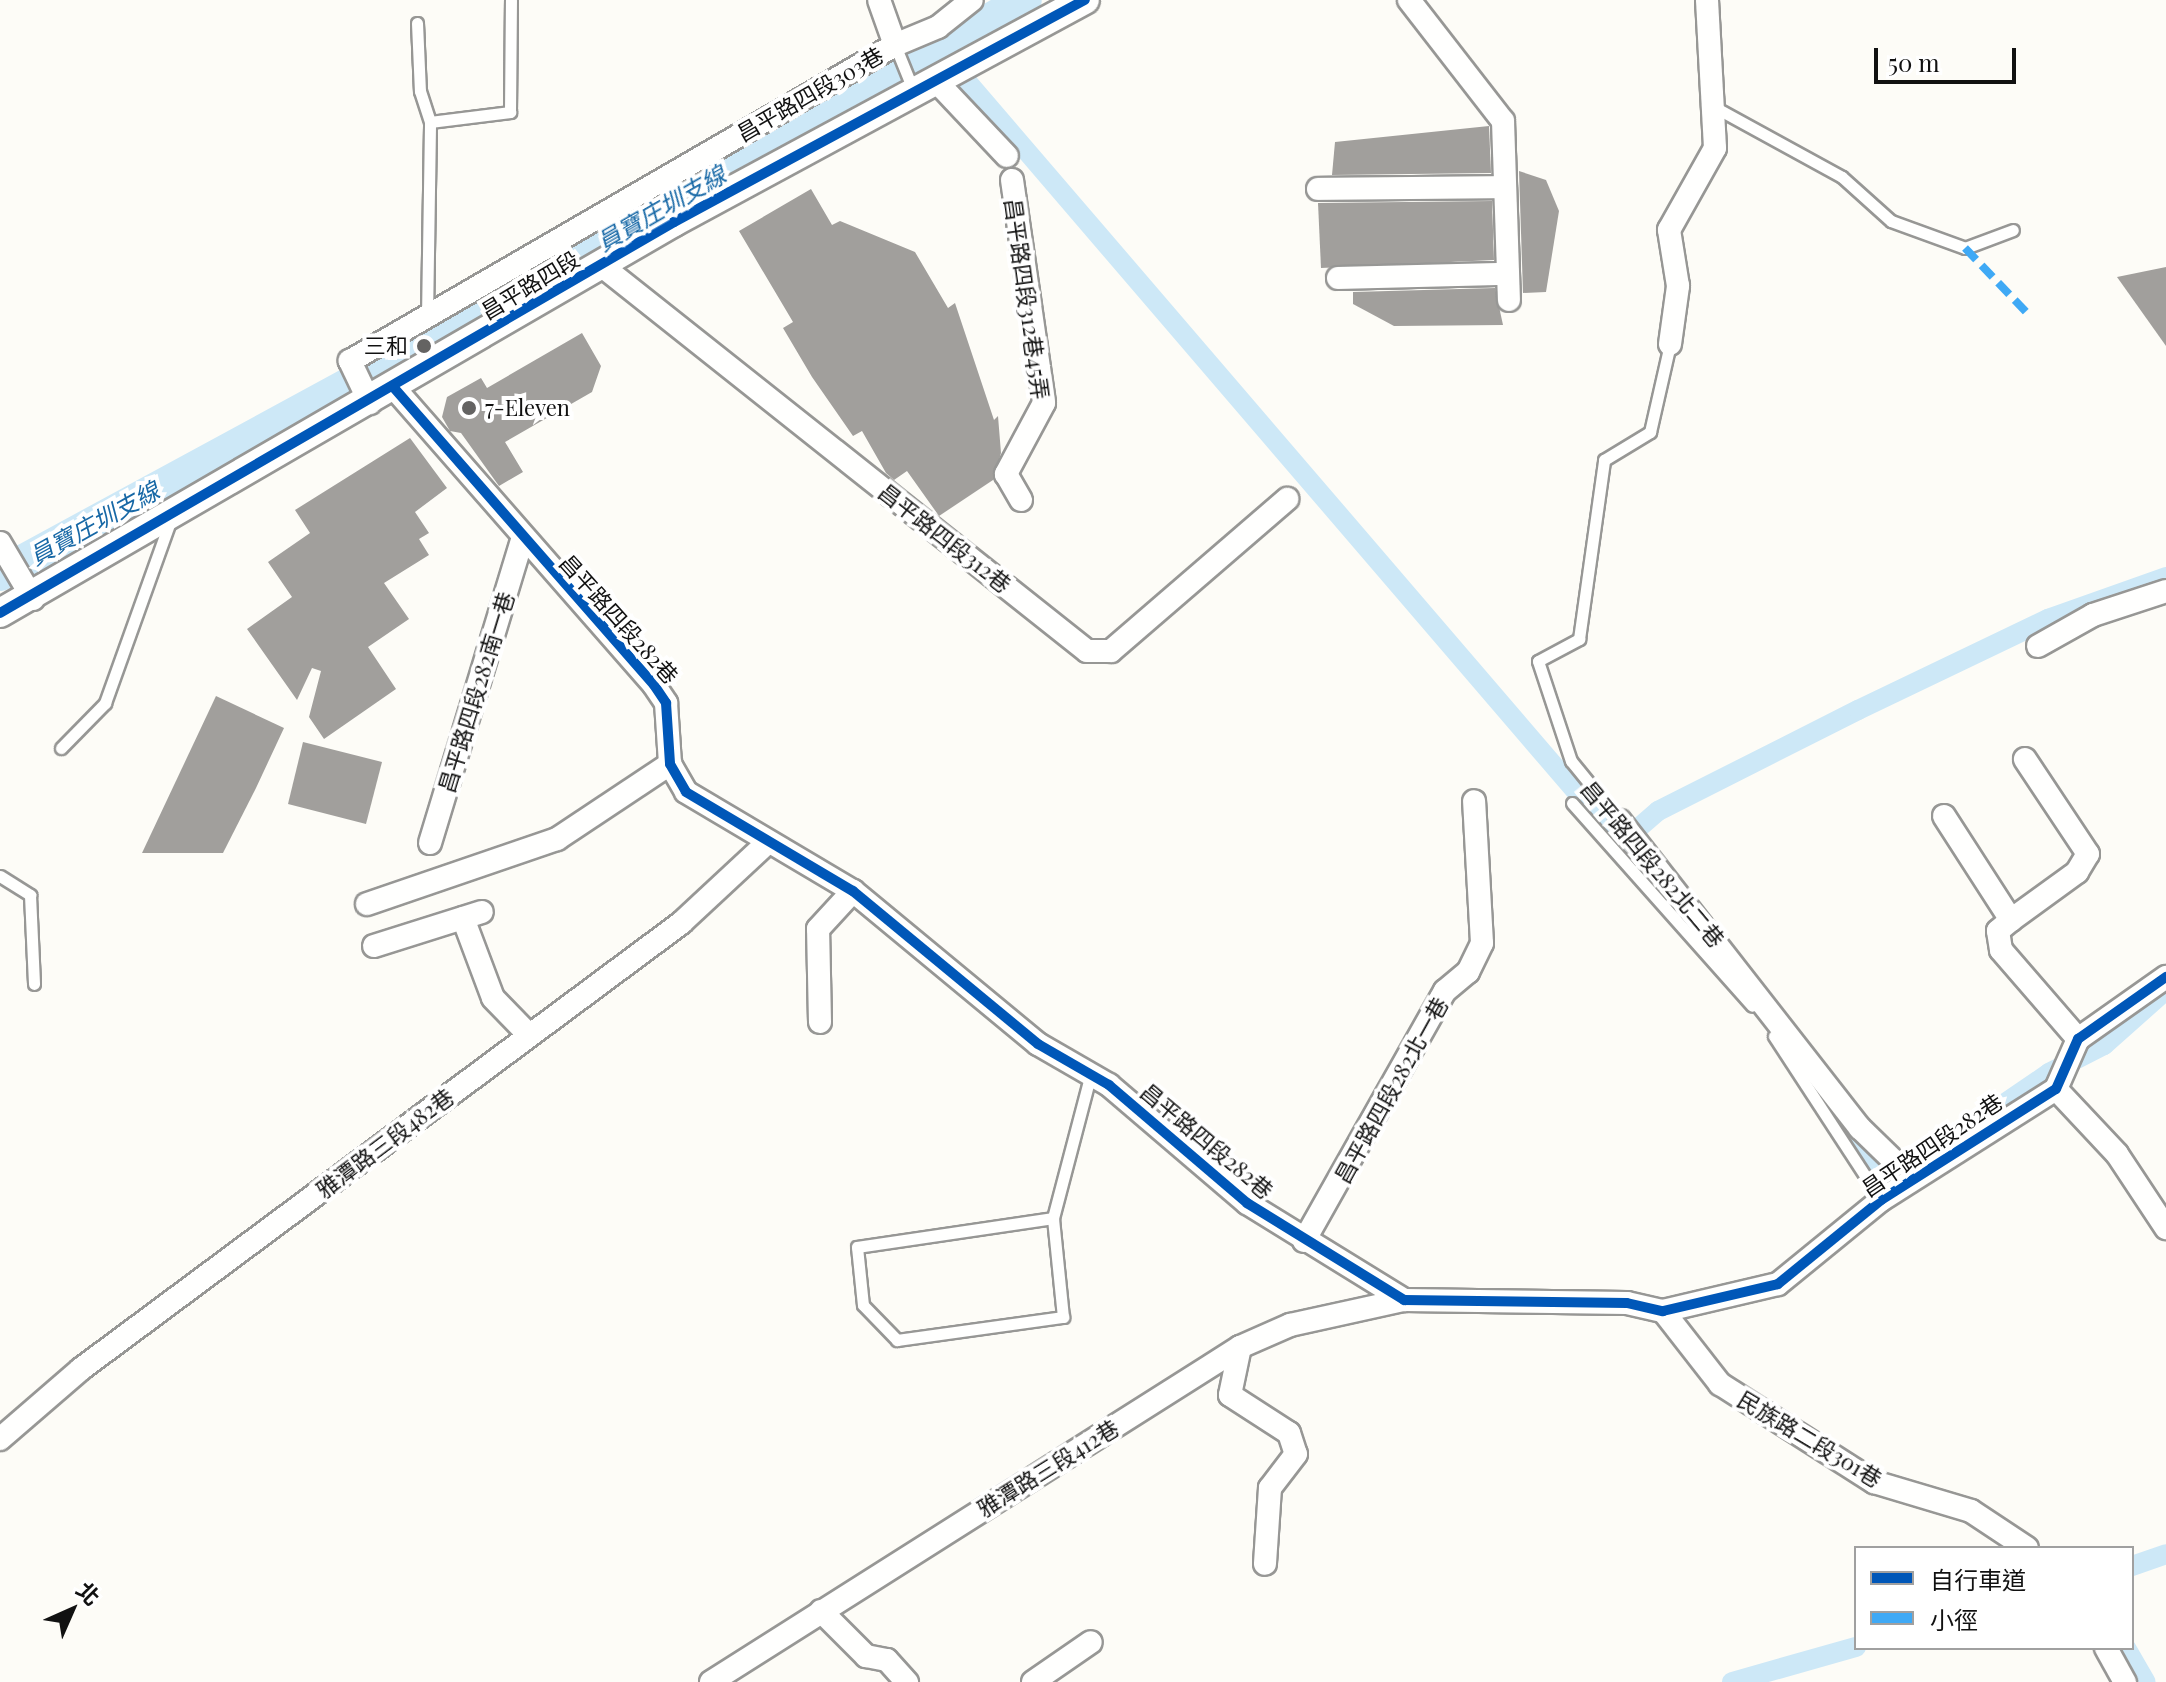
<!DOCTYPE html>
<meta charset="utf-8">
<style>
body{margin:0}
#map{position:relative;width:2166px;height:1682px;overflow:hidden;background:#fdfcf7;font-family:"Playfair Display","Noto Sans TC",serif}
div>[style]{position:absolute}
.canal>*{height:20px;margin:-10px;padding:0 10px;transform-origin:10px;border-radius:10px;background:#cde8f7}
.river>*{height:34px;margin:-17px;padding:0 17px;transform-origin:17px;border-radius:17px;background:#cde8f7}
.building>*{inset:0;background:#a19f9c}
.roads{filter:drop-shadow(2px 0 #979795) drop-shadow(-2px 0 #979795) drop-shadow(0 2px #979795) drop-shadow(0 -2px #979795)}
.service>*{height:11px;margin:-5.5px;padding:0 5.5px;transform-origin:5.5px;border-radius:5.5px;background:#fffffe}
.minor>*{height:22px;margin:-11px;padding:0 11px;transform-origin:11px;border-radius:11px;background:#fffffe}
.tertiary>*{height:28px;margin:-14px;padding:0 14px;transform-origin:14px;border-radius:14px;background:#fffffe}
.quiet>*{height:8px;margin-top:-4px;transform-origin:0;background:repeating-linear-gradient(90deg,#3fa9f5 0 16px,transparent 0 24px)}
.cycleway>*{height:10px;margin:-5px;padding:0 5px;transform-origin:5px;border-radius:5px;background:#0057b8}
.dots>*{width:22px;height:22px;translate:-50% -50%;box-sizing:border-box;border:4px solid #fff;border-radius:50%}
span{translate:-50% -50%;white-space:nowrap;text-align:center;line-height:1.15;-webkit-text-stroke:8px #fff;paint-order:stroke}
.street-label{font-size:22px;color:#111}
.poi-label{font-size:22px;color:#111}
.right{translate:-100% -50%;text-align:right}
.left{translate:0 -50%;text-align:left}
.water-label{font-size:24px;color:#1768a6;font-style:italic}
.legend{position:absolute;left:1854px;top:1546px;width:280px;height:104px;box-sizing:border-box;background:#fff;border:2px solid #a0a0a0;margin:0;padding:10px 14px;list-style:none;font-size:24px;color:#111}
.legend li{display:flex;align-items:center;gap:16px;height:40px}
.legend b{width:40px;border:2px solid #a0a0a0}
.north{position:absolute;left:32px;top:1570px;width:80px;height:80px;-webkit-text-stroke:6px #fff;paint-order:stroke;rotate:45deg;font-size:22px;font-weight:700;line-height:32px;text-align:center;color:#111}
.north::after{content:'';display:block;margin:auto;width:28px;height:36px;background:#111;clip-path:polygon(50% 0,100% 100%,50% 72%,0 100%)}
.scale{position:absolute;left:1874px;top:48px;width:142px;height:36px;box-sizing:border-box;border:4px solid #111;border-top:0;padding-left:10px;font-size:24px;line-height:28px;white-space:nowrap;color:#111;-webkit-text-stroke:6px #fff;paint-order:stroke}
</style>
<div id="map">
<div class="canal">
<i style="left:939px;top:49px;width:1132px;rotate:49.37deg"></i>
<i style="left:1620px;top:844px;width:50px;rotate:-41deg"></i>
<i style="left:1658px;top:811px;width:224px;rotate:-26.8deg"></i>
<i style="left:1858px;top:710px;width:211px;rotate:-25.6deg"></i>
<i style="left:2048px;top:619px;width:125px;rotate:-19.6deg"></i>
<i style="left:1852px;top:1130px;width:64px;rotate:55.8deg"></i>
<i style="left:1888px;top:1183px;width:195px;rotate:-34.3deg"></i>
<i style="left:2049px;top:1073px;width:62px;rotate:-27deg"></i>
<i style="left:2104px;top:1045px;width:83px;rotate:-41.6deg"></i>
<i style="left:2132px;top:1566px;width:36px;rotate:-19deg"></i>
<i style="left:2126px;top:1648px;width:39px;rotate:60deg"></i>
<i style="left:1732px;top:1682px;width:129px;rotate:-15.8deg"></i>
</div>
<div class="river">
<i style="left:0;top:574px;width:460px;rotate:-28.5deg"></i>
<i style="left:404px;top:355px;width:715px;rotate:-29.75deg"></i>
</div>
<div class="building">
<i style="clip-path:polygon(1489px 126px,1491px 173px,1332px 175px,1335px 142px)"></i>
<i style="clip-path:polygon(1519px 171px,1546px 180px,1559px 211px,1546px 292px,1523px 293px)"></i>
<i style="clip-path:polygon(811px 189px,832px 225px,840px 221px,915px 252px,948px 308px,955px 303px,994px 420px,998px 416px,1001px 453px,993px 480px,939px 516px,907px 471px,894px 480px,886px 473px,862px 431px,853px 436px,812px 377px,783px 328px,793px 322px,739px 231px)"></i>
<i style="clip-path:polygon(1492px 201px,1494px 260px,1321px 268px,1318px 203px)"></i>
<i style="clip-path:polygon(2166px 267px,2166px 346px,2117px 277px)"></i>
<i style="clip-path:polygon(1495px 288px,1503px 325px,1394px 326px,1353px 304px,1353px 292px)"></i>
<i style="clip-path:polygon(582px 333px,601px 366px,592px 392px,505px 442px,523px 472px,499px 486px,461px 433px,450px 431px,442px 417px,447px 397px,481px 378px,487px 388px)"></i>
<i style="clip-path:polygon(410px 438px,447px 488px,415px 512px,429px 533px,419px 539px,429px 555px,384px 583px,409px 619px,368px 647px,396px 689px,324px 739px,309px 717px,321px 671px,312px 668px,297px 700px,247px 629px,292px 597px,268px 562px,310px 533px,295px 510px)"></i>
<i style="clip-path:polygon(216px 696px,284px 728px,256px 788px,223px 853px,142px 853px)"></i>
<i style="clip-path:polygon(303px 742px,382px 762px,366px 824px,288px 804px)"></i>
</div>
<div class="roads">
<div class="service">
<i style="left:417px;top:23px;width:68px;rotate:87.5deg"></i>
<i style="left:420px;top:91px;width:33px;rotate:72deg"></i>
<i style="left:895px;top:45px;width:51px;rotate:68deg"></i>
<i style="left:1718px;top:109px;width:141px;rotate:28.7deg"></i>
<i style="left:1842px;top:177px;width:66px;rotate:41.9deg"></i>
<i style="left:1891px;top:221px;width:79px;rotate:20deg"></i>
<i style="left:1965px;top:248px;width:51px;rotate:-20.6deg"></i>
<i style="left:427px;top:317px;width:195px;rotate:-89.1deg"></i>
<i style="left:430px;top:122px;width:81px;rotate:-7.1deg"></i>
<i style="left:510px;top:112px;width:112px;rotate:-89.5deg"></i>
<i style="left:61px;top:748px;width:63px;rotate:-45.6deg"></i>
<i style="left:105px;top:703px;width:193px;rotate:-70.3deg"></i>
<i style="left:1572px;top:803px;width:271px;rotate:48.4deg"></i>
<i style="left:1620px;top:821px;width:77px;rotate:-129.2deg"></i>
<i style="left:1571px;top:761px;width:105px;rotate:-108.3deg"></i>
<i style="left:1538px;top:661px;width:47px;rotate:-28.2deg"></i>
<i style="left:1579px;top:639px;width:181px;rotate:-82deg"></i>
<i style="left:1604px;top:460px;width:54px;rotate:-31.3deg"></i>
<i style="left:1650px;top:432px;width:90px;rotate:-77.2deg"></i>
<i style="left:0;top:876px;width:36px;rotate:32deg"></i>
<i style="left:30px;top:895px;width:89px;rotate:87.4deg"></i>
<i style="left:1774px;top:1036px;width:196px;rotate:56.9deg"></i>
<i style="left:1053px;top:1218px;width:198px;rotate:171.6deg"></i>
<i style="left:857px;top:1247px;width:58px;rotate:84.1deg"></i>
<i style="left:863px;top:1305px;width:49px;rotate:45.8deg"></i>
<i style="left:897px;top:1340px;width:168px;rotate:-7.9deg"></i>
<i style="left:1063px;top:1317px;width:100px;rotate:-95.8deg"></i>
<i style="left:1053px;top:1218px;width:150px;rotate:-75.3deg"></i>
</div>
<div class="minor">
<i style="left:879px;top:0;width:48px;rotate:70.4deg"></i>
<i style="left:1409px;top:0;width:153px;rotate:52.2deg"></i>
<i style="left:1503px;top:121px;width:179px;rotate:88.1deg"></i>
<i style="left:936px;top:81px;width:103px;rotate:46.6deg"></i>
<i style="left:1012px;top:180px;width:225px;rotate:81.8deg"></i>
<i style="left:1044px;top:403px;width:81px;rotate:118.2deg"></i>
<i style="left:1006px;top:474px;width:30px;rotate:60deg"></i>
<i style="left:1318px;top:189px;width:187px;rotate:-0.6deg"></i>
<i style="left:602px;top:266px;width:619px;rotate:38.44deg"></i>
<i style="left:1087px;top:651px;width:24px"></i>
<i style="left:1111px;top:651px;width:233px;rotate:-40.8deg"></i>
<i style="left:1338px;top:278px;width:169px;rotate:-1.4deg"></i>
<i style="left:1670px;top:344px;width:59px;rotate:-82.1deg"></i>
<i style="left:1678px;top:286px;width:57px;rotate:-99.1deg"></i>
<i style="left:1669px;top:230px;width:94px;rotate:-60.7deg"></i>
<i style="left:1715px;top:148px;width:148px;rotate:-93.1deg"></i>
<i style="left:395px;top:389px;width:393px;rotate:48.8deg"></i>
<i style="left:654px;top:685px;width:22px;rotate:56deg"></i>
<i style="left:666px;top:703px;width:61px;rotate:86.2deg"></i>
<i style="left:670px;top:764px;width:32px;rotate:60deg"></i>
<i style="left:686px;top:792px;width:194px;rotate:30.7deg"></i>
<i style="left:853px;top:891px;width:240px;rotate:39.6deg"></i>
<i style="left:1038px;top:1044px;width:82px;rotate:30deg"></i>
<i style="left:1109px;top:1085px;width:182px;rotate:40.5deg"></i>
<i style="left:1247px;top:1203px;width:185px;rotate:31.7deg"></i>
<i style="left:1404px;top:1300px;width:223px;rotate:0.8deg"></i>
<i style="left:1627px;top:1303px;width:37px;rotate:13deg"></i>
<i style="left:1663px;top:1311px;width:118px;rotate:-13.2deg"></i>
<i style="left:1778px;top:1284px;width:133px;rotate:-39.2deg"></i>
<i style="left:1881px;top:1200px;width:207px;rotate:-32.4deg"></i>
<i style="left:2056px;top:1089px;width:55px;rotate:-66.3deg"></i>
<i style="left:2078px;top:1039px;width:108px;rotate:-35.2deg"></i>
<i style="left:370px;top:403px;width:47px;rotate:-115.5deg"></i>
<i style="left:350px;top:361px;width:630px;rotate:-30.11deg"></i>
<i style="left:895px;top:45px;width:47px;rotate:-22.7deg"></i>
<i style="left:938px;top:27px;width:43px;rotate:-38.5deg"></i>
<i style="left:0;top:543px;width:65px;rotate:59.5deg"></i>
<i style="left:2038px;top:646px;width:63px;rotate:-29.4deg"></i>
<i style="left:2093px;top:615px;width:77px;rotate:-18.2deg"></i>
<i style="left:1944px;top:816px;width:124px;rotate:57.2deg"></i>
<i style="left:2011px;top:920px;width:17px;rotate:140deg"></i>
<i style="left:1998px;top:931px;width:19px;rotate:81deg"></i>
<i style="left:2001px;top:950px;width:118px;rotate:49.1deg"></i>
<i style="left:1620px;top:821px;width:390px;rotate:52deg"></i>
<i style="left:1860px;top:1128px;width:52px;rotate:44.2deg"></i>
<i style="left:430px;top:843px;width:316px;rotate:-73.1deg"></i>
<i style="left:367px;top:904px;width:201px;rotate:-18.9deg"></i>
<i style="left:557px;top:839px;width:136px;rotate:-33.6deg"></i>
<i style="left:463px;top:918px;width:85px;rotate:69.4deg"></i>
<i style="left:493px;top:998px;width:52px;rotate:45.8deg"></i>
<i style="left:2011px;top:920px;width:82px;rotate:-36deg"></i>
<i style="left:2077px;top:872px;width:21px;rotate:-59deg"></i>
<i style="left:2088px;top:854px;width:114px;rotate:-123.6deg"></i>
<i style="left:374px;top:946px;width:113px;rotate:-17.5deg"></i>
<i style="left:820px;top:1022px;width:93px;rotate:-91.2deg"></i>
<i style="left:818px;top:929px;width:52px;rotate:-47.4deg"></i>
<i style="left:2056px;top:1089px;width:89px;rotate:46.8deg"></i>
<i style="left:2117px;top:1154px;width:89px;rotate:56.5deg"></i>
<i style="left:1304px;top:1241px;width:287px;rotate:-60.6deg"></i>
<i style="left:1445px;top:991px;width:30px;rotate:-40deg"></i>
<i style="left:1468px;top:972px;width:32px;rotate:-64deg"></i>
<i style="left:1482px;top:943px;width:142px;rotate:-93.2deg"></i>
<i style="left:1663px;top:1311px;width:93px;rotate:52deg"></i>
<i style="left:1720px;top:1384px;width:183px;rotate:32.5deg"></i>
<i style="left:1874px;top:1482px;width:101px;rotate:16.6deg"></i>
<i style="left:1971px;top:1511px;width:67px;rotate:33.5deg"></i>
<i style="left:1240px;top:1347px;width:49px;rotate:101.8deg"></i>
<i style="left:1230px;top:1395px;width:70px;rotate:32.8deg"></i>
<i style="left:1289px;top:1433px;width:22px;rotate:72deg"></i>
<i style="left:1296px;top:1454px;width:43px;rotate:127.4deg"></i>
<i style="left:1270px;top:1488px;width:76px;rotate:93.8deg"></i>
<i style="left:0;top:1439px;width:107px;rotate:-40.8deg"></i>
<i style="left:81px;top:1369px;width:748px;rotate:-36.62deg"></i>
<i style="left:681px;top:923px;width:116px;rotate:-42.9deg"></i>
<i style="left:821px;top:1611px;width:64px;rotate:45deg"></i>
<i style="left:866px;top:1656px;width:21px;rotate:11deg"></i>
<i style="left:887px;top:1660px;width:30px;rotate:48deg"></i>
<i style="left:2106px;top:1648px;width:39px;rotate:61deg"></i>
<i style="left:711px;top:1682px;width:626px;rotate:-32.34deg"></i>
<i style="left:1240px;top:1347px;width:55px;rotate:-23.7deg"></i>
<i style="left:1290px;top:1325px;width:117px;rotate:-12.4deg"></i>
<i style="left:1033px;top:1682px;width:70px;rotate:-34.6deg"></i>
</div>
<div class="tertiary">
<i style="left:0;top:613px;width:779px;rotate:-30.12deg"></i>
<i style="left:674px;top:222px;width:467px;rotate:-28.4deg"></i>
</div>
</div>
<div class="quiet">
<i style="left:1965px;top:248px;width:94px;rotate:46.3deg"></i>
</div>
<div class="cycleway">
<i style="left:395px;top:389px;width:393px;rotate:48.8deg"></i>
<i style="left:654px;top:685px;width:22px;rotate:56deg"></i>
<i style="left:666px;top:703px;width:61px;rotate:86.2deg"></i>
<i style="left:670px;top:764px;width:32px;rotate:60deg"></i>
<i style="left:686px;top:792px;width:194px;rotate:30.7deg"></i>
<i style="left:853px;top:891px;width:240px;rotate:39.6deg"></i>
<i style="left:1038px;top:1044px;width:82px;rotate:30deg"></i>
<i style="left:1109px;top:1085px;width:182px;rotate:40.5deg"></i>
<i style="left:1247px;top:1203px;width:185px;rotate:31.7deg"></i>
<i style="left:1404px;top:1300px;width:223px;rotate:0.8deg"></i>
<i style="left:1627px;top:1303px;width:37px;rotate:13deg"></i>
<i style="left:1663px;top:1311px;width:118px;rotate:-13.2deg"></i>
<i style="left:1778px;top:1284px;width:133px;rotate:-39.2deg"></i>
<i style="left:1881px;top:1200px;width:207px;rotate:-32.4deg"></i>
<i style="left:2056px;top:1089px;width:55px;rotate:-66.3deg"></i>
<i style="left:2078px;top:1039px;width:108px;rotate:-35.2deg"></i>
<i style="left:0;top:613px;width:779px;rotate:-30.12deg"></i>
<i style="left:674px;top:222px;width:467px;rotate:-28.4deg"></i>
</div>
<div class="dots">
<i style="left:424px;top:346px;background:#646362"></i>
<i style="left:469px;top:408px;background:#646362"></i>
</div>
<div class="street-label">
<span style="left:810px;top:94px;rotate:-30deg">昌平路四段303巷</span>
<span style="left:530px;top:285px;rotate:-31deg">昌平路四段</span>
<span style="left:1027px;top:299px;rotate:82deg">昌平路四段312巷45弄</span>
<span style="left:945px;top:538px;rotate:38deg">昌平路四段312巷</span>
<span style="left:619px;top:619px;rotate:48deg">昌平路四段282巷</span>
<span style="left:476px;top:692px;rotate:-73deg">昌平路四段282南一巷</span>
<span style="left:1653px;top:864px;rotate:50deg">昌平路四段282北二巷</span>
<span style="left:1391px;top:1090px;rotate:-61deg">昌平路四段282北一巷</span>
<span style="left:1207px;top:1141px;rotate:40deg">昌平路四段282巷</span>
<span style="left:385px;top:1143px;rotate:-37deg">雅潭路三段482巷</span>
<span style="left:1932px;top:1145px;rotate:-34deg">昌平路四段282巷</span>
<span style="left:1810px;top:1439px;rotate:31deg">民族路二段301巷</span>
<span style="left:1048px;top:1468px;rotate:-32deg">雅潭路三段412巷</span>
</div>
<div class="poi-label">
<span class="right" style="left:408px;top:346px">三和</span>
<span class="left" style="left:485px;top:408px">7-Eleven</span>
</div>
<div class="water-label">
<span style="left:661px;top:208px;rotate:-30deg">員寶庄圳支線</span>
<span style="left:94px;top:523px;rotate:-29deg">員寶庄圳支線</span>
</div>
<ul class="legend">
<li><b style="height:10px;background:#0057b8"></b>自行車道</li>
<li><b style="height:10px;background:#3fa9f5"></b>小徑</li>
</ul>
<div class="north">北</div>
<div class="scale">50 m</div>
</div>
